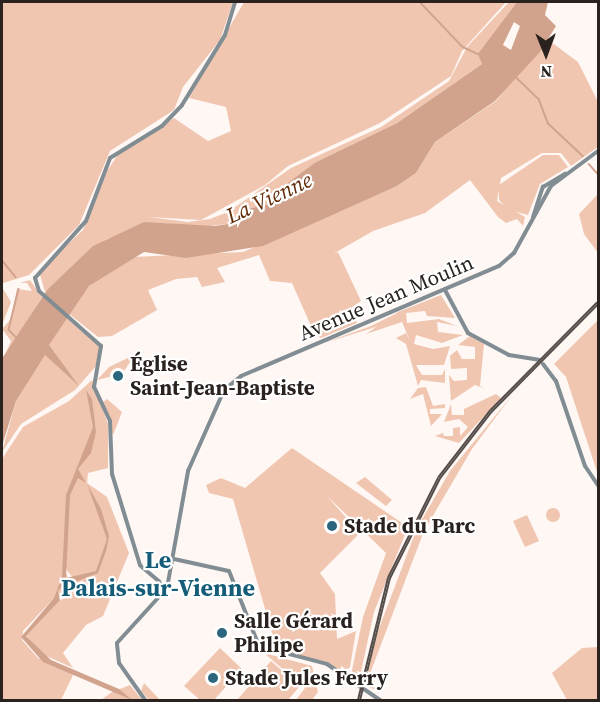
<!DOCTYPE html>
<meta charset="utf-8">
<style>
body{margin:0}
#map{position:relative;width:600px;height:702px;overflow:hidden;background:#fef7f4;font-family:"Source Serif 4",serif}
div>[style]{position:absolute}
.green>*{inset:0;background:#f1c6b1}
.round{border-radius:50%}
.water>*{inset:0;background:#d1a38d}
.stream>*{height:1.5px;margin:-0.75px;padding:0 0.75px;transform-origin:0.75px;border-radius:0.75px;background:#d1a38d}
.secondary>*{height:4px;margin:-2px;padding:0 2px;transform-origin:2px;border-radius:2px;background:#818d92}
.rail>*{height:4px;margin-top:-2px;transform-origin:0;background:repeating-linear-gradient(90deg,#fff 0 4.5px,#544d4a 0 9px);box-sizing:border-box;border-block:2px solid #544d4a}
.dots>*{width:16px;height:16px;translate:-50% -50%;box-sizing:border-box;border:3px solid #fff;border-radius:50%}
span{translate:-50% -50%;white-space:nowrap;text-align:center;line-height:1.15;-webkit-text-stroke:4.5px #fff;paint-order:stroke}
.street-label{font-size:21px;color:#29221f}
.poi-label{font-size:21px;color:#29221f;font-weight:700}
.left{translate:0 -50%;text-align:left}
.water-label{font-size:22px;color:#602804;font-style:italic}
.quarter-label{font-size:24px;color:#145c77;font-weight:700}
.frame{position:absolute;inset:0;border:3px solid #29221f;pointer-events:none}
.north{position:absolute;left:516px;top:24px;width:60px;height:60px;-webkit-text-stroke:4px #fff;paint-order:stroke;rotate:179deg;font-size:16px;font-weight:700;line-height:24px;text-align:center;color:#29221f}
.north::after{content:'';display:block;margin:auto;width:21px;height:27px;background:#29221f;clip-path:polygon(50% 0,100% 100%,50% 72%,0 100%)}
</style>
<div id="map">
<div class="green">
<i style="clip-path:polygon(2px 2px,233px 2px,220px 40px,183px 87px,174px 110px,110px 151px,79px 225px,29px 275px,3px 283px)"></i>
<i style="clip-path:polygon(244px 2px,506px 2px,462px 51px,451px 76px,380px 123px,288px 166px,265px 185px,201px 220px,149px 217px,188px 222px,210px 219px,228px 212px,291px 168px,381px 127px,449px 81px,467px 47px,509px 2px,517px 2px,479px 54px,482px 64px,397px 123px,316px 162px,271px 204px,251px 208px,234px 223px,194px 228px,165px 223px,107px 239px,45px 292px,39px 271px,83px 230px,107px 171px,121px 150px,174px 118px,208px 141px,231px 131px,226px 107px,189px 98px)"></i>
<i style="clip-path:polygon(547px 39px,578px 62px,598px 102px,598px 147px,571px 166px,561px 153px,542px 153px,501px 178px,497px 201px,525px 217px,523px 226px,517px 219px,506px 223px,498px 217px,470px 180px,425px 213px,373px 231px,333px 254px,338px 252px,361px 301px,351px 308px,357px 323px,321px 338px,315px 335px,292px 283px,270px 281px,259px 255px,217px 268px,225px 282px,202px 287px,197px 277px,176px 279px,148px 290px,157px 310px,112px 336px,98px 337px,68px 313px,89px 286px,132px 257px,243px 252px,397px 186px,416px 173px,435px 142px,496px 101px)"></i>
<i style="clip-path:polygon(543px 155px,559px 155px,568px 167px,540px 184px,528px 215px,509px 210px,499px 200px,499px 185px)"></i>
<i style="clip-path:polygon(598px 194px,598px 253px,584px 234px,579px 214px)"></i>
<i style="clip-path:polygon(30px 280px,42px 297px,2px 362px,11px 341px,2px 329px,11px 319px,17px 289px,32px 291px,27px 283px,20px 283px)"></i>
<i style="clip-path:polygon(2px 287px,11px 302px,2px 325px)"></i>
<i style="clip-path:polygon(441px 295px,455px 318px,427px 316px,425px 311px,406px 313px,407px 323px,439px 319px,457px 326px,437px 322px,438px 332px,463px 335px,442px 343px,416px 335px,414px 344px,433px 349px,450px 346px,444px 365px,416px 365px,422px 375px,442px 375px,445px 369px,445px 383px,421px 380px,418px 386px,406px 344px,396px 338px,406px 333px,410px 341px,402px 322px,366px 334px,398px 312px)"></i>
<i style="clip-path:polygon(395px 314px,379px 326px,321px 344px,371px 326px)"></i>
<i style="clip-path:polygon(65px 317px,100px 347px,97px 365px,75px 390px,21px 424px,2px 452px,16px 401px)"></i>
<i style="clip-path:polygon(598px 320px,598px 475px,566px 377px,554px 364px)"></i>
<i style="clip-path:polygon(470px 336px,484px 344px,480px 386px,486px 389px,475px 385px,451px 401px,449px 375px,454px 381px,467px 380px,467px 368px,451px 369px,450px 356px,457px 350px,462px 359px,475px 359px,475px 347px,458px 345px)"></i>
<i style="clip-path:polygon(136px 354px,139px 363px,130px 362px,122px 374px,97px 380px,109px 367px)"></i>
<i style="clip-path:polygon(92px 380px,108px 424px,108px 468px,88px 473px,87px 483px,107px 497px,129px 553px,103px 616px,86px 625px,63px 653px,73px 668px,42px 654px,26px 635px,55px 602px,66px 598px,76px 582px,63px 565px,70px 583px,65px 596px,54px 598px,23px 631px,22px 640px,38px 658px,74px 673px,61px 700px,2px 700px,2px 459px,23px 427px,69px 401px)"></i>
<i style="clip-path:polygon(426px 387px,433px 406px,445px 404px,445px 408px,430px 409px,430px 414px,442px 414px,431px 426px,423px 394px,410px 399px,418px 388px)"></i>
<i style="clip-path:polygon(496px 394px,501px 398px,459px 443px,435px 436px,443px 433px,441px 425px,444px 436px,453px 436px,453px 428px,460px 427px,460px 436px,468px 427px,459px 419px,444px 422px,451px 404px,452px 415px,464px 415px,464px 409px)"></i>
<i style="clip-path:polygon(513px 394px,472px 449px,424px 531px,371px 671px,376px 690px,364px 685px,375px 639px,417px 528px,450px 471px)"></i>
<i style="clip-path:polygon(107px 399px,122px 412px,113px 435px,103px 402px)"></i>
<i style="clip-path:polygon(292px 448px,408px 527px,374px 612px,359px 681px,351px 675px,363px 617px,386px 553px,326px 495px,360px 533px,320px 573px,335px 594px,337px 639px,356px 631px,350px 667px,346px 671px,277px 650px,233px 499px,209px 493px,206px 485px,221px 478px,245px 488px)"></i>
<i style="clip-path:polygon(365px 477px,392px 500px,386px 506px,356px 483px)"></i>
<i class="round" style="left:546px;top:508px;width:14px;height:14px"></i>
<i style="clip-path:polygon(527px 515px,539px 541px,525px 547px,513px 521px)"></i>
<i style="clip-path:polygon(598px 647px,598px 700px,567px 700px,552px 673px,582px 648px)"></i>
<i style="clip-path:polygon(220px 648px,242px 669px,214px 700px,200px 700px,184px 686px)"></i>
<i style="clip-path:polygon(264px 653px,312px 666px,318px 692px,312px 700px,296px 700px,305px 688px)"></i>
<i style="clip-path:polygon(271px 661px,300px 686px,288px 700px,237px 700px)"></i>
<i style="clip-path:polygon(144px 683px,160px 700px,149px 700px,141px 691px)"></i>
<i style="clip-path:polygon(130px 685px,142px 700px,101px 700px,112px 692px)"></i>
</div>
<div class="water">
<i style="clip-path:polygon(evenodd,517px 2px,548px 2px,545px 15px,556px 26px,540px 52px,495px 101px,435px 142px,416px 173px,397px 186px,263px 246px,186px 258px,144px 252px,89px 286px,49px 345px,79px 386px,45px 355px,16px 401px,2px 446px,3px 357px,47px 290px,93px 246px,144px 222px,215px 226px,234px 223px,251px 208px,270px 204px,273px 194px,316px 162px,397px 123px,482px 64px,478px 54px,517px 2px,514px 22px,520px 26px,511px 50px,503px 45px,514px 22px)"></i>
<i style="clip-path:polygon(86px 390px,92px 399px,96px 432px,91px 453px,78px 469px,86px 483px,78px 478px,70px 495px,66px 578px,96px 571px,107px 539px,87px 484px,101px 509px,109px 536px,106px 551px,98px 573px,75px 582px,63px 599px,70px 583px,64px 584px,58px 591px,60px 600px,26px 636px,51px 660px,119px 689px,132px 700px,43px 662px,21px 637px,54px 598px,62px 577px,66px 495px,93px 427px)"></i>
</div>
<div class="stream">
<i style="left:420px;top:2px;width:62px;rotate:46.3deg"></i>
<i style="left:463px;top:47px;width:17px;rotate:25deg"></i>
<i style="left:517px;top:78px;width:30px;rotate:44deg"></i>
<i style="left:539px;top:99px;width:26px;rotate:69deg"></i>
<i style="left:548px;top:123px;width:48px;rotate:43.3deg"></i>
<i style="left:589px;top:164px;width:13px;rotate:48deg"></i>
<i style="left:2px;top:235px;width:25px;rotate:90deg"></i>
<i style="left:2px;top:260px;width:22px;rotate:51deg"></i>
<i style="left:19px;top:289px;width:42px;rotate:103.7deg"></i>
<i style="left:9px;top:330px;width:16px;rotate:45deg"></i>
</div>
<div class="secondary">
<i style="left:533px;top:217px;width:32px;rotate:-72deg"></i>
<i style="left:543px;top:187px;width:26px;rotate:-31deg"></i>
<i style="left:445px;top:290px;width:49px;rotate:61.9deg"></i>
<i style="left:468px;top:333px;width:47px;rotate:28.2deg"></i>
<i style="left:509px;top:355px;width:30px;rotate:9deg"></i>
<i style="left:543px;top:364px;width:21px;rotate:53deg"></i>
<i style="left:556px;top:381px;width:90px;rotate:71.2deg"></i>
<i style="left:585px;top:466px;width:23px;rotate:56deg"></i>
<i style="left:174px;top:559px;width:56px;rotate:12.3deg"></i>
<i style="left:229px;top:571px;width:81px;rotate:68.2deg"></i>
<i style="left:259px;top:646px;width:70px;rotate:14.8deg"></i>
<i style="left:327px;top:664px;width:64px;rotate:34.2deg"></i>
<i style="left:167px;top:588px;width:35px;rotate:-140deg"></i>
<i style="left:140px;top:565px;width:95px;rotate:-107.1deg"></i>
<i style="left:112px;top:474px;width:53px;rotate:-92.2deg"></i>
<i style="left:110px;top:421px;width:38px;rotate:-115deg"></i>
<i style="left:94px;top:387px;width:42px;rotate:-80.3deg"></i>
<i style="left:101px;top:346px;width:83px;rotate:-138.4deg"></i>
<i style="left:39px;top:291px;width:14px;rotate:-107deg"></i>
<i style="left:35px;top:278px;width:76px;rotate:-48.2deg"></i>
<i style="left:86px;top:221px;width:67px;rotate:-69.1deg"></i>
<i style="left:110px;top:158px;width:61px;rotate:-31.6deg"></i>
<i style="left:162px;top:126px;width:29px;rotate:-46deg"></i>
<i style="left:182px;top:105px;width:82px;rotate:-58.4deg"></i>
<i style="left:225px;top:35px;width:34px;rotate:-73deg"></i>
<i style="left:145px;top:700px;width:45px;rotate:-125.1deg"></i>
<i style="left:119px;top:663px;width:20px;rotate:-96deg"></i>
<i style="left:117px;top:643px;width:74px;rotate:-47.7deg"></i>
<i style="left:167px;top:588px;width:119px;rotate:-79.8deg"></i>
<i style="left:188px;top:471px;width:89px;rotate:-66deg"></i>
<i style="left:224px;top:390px;width:22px;rotate:-39deg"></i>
<i style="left:241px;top:376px;width:280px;rotate:-23.1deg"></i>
<i style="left:499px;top:266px;width:20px;rotate:-41deg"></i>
<i style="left:514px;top:253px;width:77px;rotate:-61.1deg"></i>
<i style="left:551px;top:186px;width:59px;rotate:-36.7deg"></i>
</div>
<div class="rail">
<i style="left:359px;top:700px;width:126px;rotate:-76.2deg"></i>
<i style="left:389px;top:578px;width:112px;rotate:-63.4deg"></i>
<i style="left:439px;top:478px;width:85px;rotate:-52.2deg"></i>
<i style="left:491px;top:411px;width:152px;rotate:-45.3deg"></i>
</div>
<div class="dots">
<i style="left:118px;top:376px;background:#2b667e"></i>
<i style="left:332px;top:526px;background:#2b667e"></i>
<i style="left:222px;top:633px;background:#2b667e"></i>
<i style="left:213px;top:678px;background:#2b667e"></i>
</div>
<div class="street-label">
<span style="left:386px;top:298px;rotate:-23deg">Avenue Jean Moulin</span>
</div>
<div class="poi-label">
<span class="left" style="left:130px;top:376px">Église<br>Saint-Jean-Baptiste</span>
<span class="left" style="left:344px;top:526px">Stade du Parc</span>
<span class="left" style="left:234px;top:633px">Salle Gérard<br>Philipe</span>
<span class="left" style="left:225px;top:678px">Stade Jules Ferry</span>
</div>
<div class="water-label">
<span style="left:269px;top:198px;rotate:-25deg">La Vienne</span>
</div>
<div class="quarter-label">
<span style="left:158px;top:574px">Le<br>Palais-sur-Vienne</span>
</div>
<div class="frame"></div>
<div class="north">N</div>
</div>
